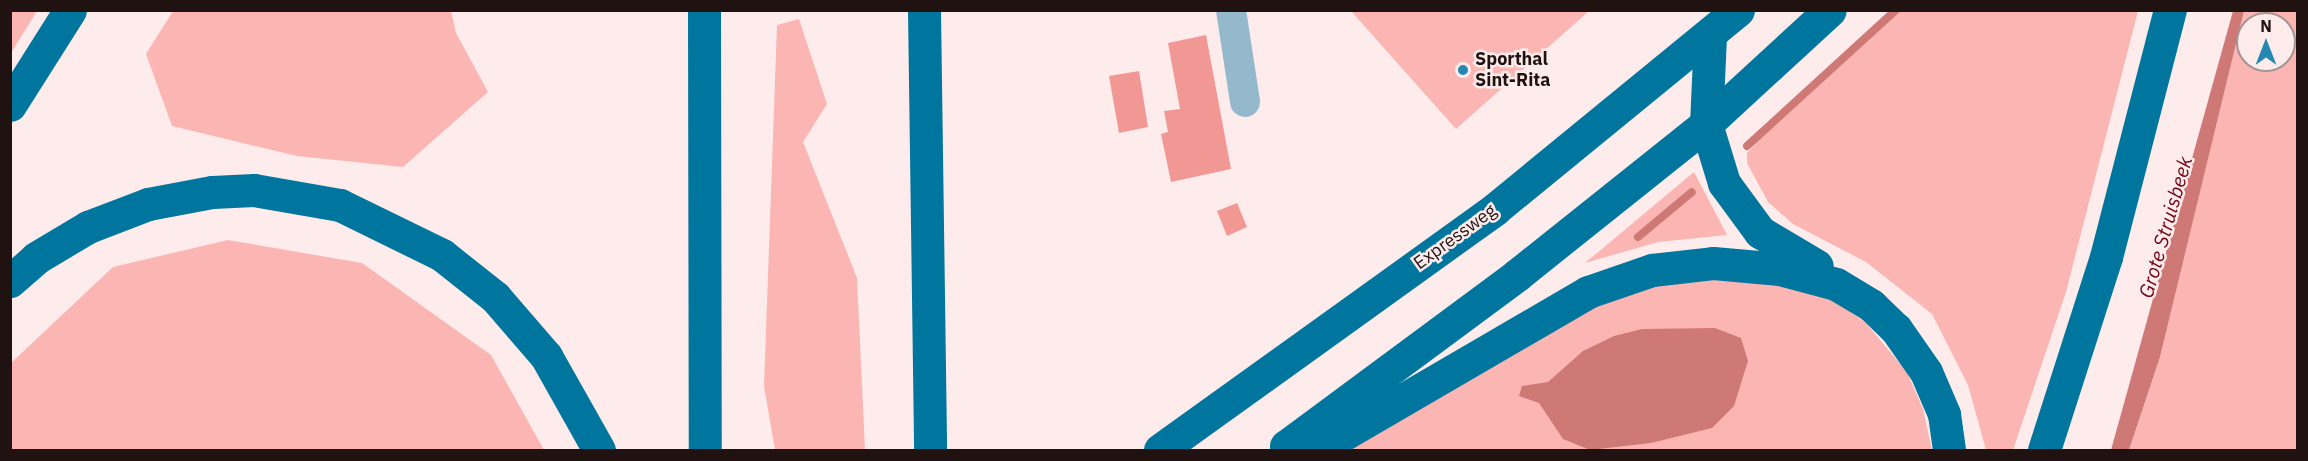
<!DOCTYPE html>
<style>
body{margin:0}
#map{position:relative;width:2308px;height:461px;overflow:hidden;background:#fdeceb;font-family:"IBM Plex Sans",sans-serif}
div>[style]{position:absolute}
.green>*{inset:0;background:#fbb6b3}
.water>*{inset:0;background:#cf7977}
.stream>*{height:8px;margin:-4px;padding:0 4px;transform-origin:4px;border-radius:4px;background:#cf7977}
.building>*{inset:0;background:#f19894}
.minor>*{height:30px;margin:-15px;padding:0 15px;transform-origin:15px;border-radius:15px;background:#94b9cc}
.highway>*{height:33px;margin:-16.5px;padding:0 16.5px;transform-origin:16.5px;border-radius:16.5px;background:#00769f}
.dots>*{width:16px;height:16px;translate:-50% -50%;box-sizing:border-box;border:3px solid #fdeceb;border-radius:50%}
span{translate:-50% -50%;white-space:nowrap;text-align:center;line-height:1.15;-webkit-text-stroke:5px #fdeceb;paint-order:stroke}
.poi-label{font-size:18px;color:#1f1211;font-weight:700}
.left{translate:0 -50%;text-align:left}
.street-label{font-size:18px;color:#1f1211}
.water-label{font-size:20px;color:#710315;font-style:italic}
.frame{position:absolute;inset:0;border:12px solid #1f1211;pointer-events:none}
.north{position:absolute;left:2236px;top:12px;width:60px;height:60px;box-sizing:border-box;background:#fdeceb;border:2px solid #a49594;border-radius:50%;rotate:0deg;font-size:16px;font-weight:700;line-height:24px;text-align:center;color:#1f1211}
.north::after{content:'';display:block;margin:auto;width:21px;height:27px;background:#2488b2;clip-path:polygon(50% 0,100% 100%,50% 72%,0 100%)}
</style>
<div id="map">
<div class="green">
<i style="clip-path:polygon(1900px 10px,2138px 11px,2066px 292px,2013px 450px,1986px 450px,1968px 385px,1932px 314px,1866px 262px,1793px 224px,1768px 202px,1747px 163px,1747px 153px,1761px 138px)"></i>
<i style="clip-path:polygon(10px 11px,37px 11px,11px 53px,10px 53px)"></i>
<i style="clip-path:polygon(173px 11px,451px 11px,456px 33px,488px 92px,403px 167px,297px 156px,172px 126px,146px 54px)"></i>
<i style="clip-path:polygon(1351px 11px,1589px 11px,1456px 129px)"></i>
<i style="clip-path:polygon(evenodd,2244px 11px,2297px 11px,2297px 450px,2129px 450px,2160px 357px,2244px 11px,2248px 24px,2284px 24px,2284px 60px,2248px 60px,2248px 24px)"></i>
<i style="clip-path:polygon(799px 19px,827px 104px,803px 142px,857px 278px,865px 450px,775px 450px,764px 386px,777px 25px)"></i>
<i style="clip-path:polygon(1694px 172px,1727px 235px,1658px 242px,1585px 263px)"></i>
<i style="clip-path:polygon(228px 240px,362px 263px,491px 355px,544px 450px,11px 450px,11px 363px,113px 267px)"></i>
<i style="clip-path:polygon(1737px 273px,1830px 298px,1865px 322px,1907px 372px,1923px 409px,1932px 450px,1342px 450px,1524px 339px,1641px 285px)"></i>
</div>
<div class="water">
<i style="clip-path:polygon(2233px 11px,2244px 11px,2160px 357px,2129px 450px,2111px 450px)"></i>
<i style="clip-path:polygon(1715px 328px,1741px 338px,1748px 361px,1734px 406px,1712px 428px,1651px 443px,1590px 450px,1563px 439px,1539px 403px,1519px 396px,1522px 386px,1548px 382px,1583px 351px,1614px 336px,1642px 329px)"></i>
</div>
<div class="stream">
<i style="left:1747px;top:146px;width:202px;rotate:-42.4deg"></i>
<i style="left:1638px;top:237px;width:70px;rotate:-39.8deg"></i>
</div>
<div class="building">
<i style="clip-path:polygon(1206px 35px,1231px 169px,1171px 182px,1161px 134px,1168px 132px,1164px 111px,1180px 109px,1168px 43px)"></i>
<i style="clip-path:polygon(1139px 71px,1148px 127px,1119px 133px,1109px 76px)"></i>
<i style="clip-path:polygon(1237px 203px,1247px 227px,1227px 236px,1217px 211px)"></i>
</div>
<div class="minor">
<i style="left:1231px;top:10px;width:93px;rotate:81.3deg"></i>
</div>
<div class="highway">
<i style="left:704px;top:10px;width:440px;rotate:89.9deg"></i>
<i style="left:924px;top:10px;width:440px;rotate:89.2deg"></i>
<i style="left:1710px;top:36px;width:88px;rotate:92.6deg"></i>
<i style="left:1706px;top:124px;width:62px;rotate:73deg"></i>
<i style="left:1724px;top:183px;width:61px;rotate:53.7deg"></i>
<i style="left:1760px;top:232px;width:66px;rotate:30.8deg"></i>
<i style="left:10px;top:105px;width:112px;rotate:-57.7deg"></i>
<i style="left:10px;top:281px;width:35px;rotate:-41deg"></i>
<i style="left:36px;top:258px;width:61px;rotate:-30.8deg"></i>
<i style="left:88px;top:227px;width:64px;rotate:-21deg"></i>
<i style="left:148px;top:204px;width:65px;rotate:-10.6deg"></i>
<i style="left:212px;top:192px;width:42px;rotate:-2.7deg"></i>
<i style="left:254px;top:190px;width:87px;rotate:9.9deg"></i>
<i style="left:340px;top:205px;width:114px;rotate:26.1deg"></i>
<i style="left:442px;top:255px;width:68px;rotate:38.4deg"></i>
<i style="left:495px;top:297px;width:78px;rotate:49.2deg"></i>
<i style="left:546px;top:356px;width:108px;rotate:60.6deg"></i>
<i style="left:1289px;top:444px;width:284px;rotate:-36.5deg"></i>
<i style="left:1517px;top:275px;width:242px;rotate:-38.6deg"></i>
<i style="left:1706px;top:124px;width:168px;rotate:-42.6deg"></i>
<i style="left:1286px;top:446px;width:54px;rotate:-9.6deg"></i>
<i style="left:1339px;top:437px;width:288px;rotate:-30.2deg"></i>
<i style="left:1588px;top:292px;width:68px;rotate:-19deg"></i>
<i style="left:1652px;top:270px;width:61px;rotate:-6.5deg"></i>
<i style="left:1713px;top:263px;width:67px;rotate:5.1deg"></i>
<i style="left:1780px;top:269px;width:58px;rotate:15deg"></i>
<i style="left:1836px;top:284px;width:41px;rotate:31deg"></i>
<i style="left:1871px;top:305px;width:35px;rotate:44deg"></i>
<i style="left:1896px;top:329px;width:52px;rotate:55.1deg"></i>
<i style="left:1926px;top:372px;width:46px;rotate:66.8deg"></i>
<i style="left:1944px;top:414px;width:36px;rotate:82deg"></i>
<i style="left:1160px;top:450px;width:413px;rotate:-35.7deg"></i>
<i style="left:1495px;top:209px;width:314px;rotate:-39.3deg"></i>
<i style="left:2044px;top:450px;width:203px;rotate:-72.2deg"></i>
<i style="left:2106px;top:257px;width:255px;rotate:-75.5deg"></i>
</div>
<div class="dots">
<i style="left:1463px;top:70px;background:#2488b2"></i>
</div>
<div class="poi-label">
<span class="left" style="left:1475px;top:70px">Sporthal<br>Sint-Rita</span>
</div>
<div class="street-label">
<span style="left:1455px;top:237px;rotate:-36deg">Expressweg</span>
</div>
<div class="water-label">
<span style="left:2165px;top:227px;rotate:-74deg">Grote Struisbeek</span>
</div>
<div class="frame"></div>
<div class="north">N</div>
</div>
